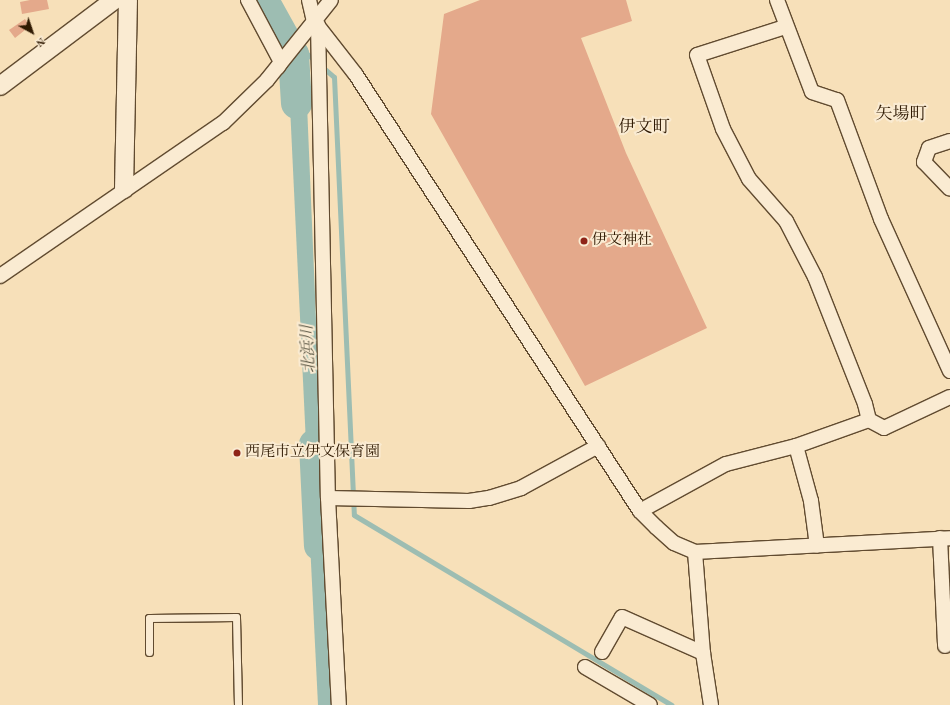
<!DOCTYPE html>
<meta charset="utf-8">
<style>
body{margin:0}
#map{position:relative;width:950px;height:705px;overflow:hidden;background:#f7e0b9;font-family:"Old Standard TT","Noto Serif JP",serif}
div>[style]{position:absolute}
.water>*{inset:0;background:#9dbdb2}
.stream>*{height:5px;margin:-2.5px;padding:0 2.5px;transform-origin:2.5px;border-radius:2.5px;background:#9dbdb2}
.river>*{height:31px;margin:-15.5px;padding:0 15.5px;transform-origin:15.5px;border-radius:15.5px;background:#9dbdb2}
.building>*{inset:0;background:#e4a98b}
.roads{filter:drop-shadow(1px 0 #614b30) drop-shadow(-1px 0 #614b30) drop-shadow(0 1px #614b30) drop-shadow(0 -1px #614b30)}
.service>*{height:7px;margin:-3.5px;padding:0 3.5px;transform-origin:3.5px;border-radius:3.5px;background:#faebd2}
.minor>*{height:14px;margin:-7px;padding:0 7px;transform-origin:7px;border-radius:7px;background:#faebd2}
.tertiary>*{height:18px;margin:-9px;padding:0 9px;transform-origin:9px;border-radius:9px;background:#faebd2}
.dots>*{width:11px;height:11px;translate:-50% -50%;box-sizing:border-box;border:2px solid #faebd2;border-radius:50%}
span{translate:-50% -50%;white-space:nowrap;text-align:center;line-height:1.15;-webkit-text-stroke:4px #faebd2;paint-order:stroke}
.poi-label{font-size:15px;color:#2f1902}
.left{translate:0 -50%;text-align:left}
.water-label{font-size:16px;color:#565240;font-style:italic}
.quarter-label{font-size:17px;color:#2f1902}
.north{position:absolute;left:12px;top:12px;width:40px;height:40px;-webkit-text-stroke:3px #faebd2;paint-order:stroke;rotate:140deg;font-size:11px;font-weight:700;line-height:16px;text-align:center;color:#2f1902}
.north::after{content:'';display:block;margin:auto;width:14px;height:18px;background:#2f1902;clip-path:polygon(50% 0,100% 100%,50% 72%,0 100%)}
</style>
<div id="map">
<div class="water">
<i style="clip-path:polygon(259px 0,276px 0,289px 24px,278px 36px)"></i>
<i style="clip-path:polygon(305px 57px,323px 486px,308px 486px,288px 64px)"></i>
<i style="clip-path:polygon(308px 502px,324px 503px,333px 705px,318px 705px)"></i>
</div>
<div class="stream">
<i style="left:277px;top:28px;width:75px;rotate:40.7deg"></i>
<i style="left:334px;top:77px;width:438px;rotate:87.4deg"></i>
<i style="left:354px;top:515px;width:370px;rotate:30.9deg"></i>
</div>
<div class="river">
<i style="left:263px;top:0;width:62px;rotate:60.9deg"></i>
<i style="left:293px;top:54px;width:49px;rotate:86.5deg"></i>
<i style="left:314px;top:444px;width:101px;rotate:87.2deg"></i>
</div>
<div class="building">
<i style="clip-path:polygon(30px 0,47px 0,49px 9px,22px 14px,20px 2px)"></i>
<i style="clip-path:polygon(480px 0,626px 0,632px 21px,581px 38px,626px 153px,707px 328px,585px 386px,431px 114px,444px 14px)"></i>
<i style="clip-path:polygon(25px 19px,30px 26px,15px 38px,9px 30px)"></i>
</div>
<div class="roads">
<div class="service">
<i style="left:149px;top:652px;width:34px;rotate:-90deg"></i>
<i style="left:149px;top:618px;width:87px;rotate:-0.7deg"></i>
<i style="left:236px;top:617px;width:88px;rotate:88.7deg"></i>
</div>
<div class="minor">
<i style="left:248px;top:0;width:70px;rotate:62deg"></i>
<i style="left:281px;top:62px;width:6px;rotate:121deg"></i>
<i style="left:309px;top:0;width:22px;rotate:77deg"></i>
<i style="left:314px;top:21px;width:68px;rotate:52.1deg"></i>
<i style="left:356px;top:75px;width:520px;rotate:56.92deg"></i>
<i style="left:640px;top:511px;width:23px;rotate:45deg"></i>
<i style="left:656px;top:527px;width:24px;rotate:42deg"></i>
<i style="left:674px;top:543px;width:23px;rotate:23deg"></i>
<i style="left:695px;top:552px;width:255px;rotate:-3.1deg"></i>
<i style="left:777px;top:0;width:98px;rotate:69.2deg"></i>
<i style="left:812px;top:92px;width:26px;rotate:18deg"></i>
<i style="left:837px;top:100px;width:127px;rotate:69.7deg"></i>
<i style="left:881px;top:219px;width:167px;rotate:65.6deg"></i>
<i style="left:318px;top:25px;width:473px;rotate:88.8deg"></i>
<i style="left:328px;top:498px;width:207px;rotate:87deg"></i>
<i style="left:785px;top:27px;width:92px;rotate:162.3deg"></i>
<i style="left:697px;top:55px;width:78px;rotate:70.6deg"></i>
<i style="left:723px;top:129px;width:56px;rotate:62.5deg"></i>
<i style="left:749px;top:179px;width:56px;rotate:48.6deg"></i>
<i style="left:786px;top:221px;width:63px;rotate:62.6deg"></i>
<i style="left:815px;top:277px;width:136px;rotate:68.5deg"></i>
<i style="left:865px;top:404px;width:16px;rotate:76deg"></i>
<i style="left:869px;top:420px;width:77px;rotate:160.4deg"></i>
<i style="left:796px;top:446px;width:57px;rotate:74.7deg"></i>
<i style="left:811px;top:501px;width:45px;rotate:82.4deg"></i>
<i style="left:950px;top:141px;width:22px;rotate:162deg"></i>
<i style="left:929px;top:148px;width:15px;rotate:110deg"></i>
<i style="left:924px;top:162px;width:37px;rotate:46deg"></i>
<i style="left:0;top:276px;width:270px;rotate:-34.5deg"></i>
<i style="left:223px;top:123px;width:62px;rotate:-44.3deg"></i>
<i style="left:267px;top:80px;width:102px;rotate:-51.3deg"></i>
<i style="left:869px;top:420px;width:17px;rotate:28deg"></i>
<i style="left:884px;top:428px;width:73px;rotate:-25.2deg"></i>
<i style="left:328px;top:498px;width:141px;rotate:1.2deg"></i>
<i style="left:469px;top:501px;width:20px;rotate:-9deg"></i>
<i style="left:489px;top:498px;width:34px;rotate:-17deg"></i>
<i style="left:521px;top:488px;width:88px;rotate:-28.6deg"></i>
<i style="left:640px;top:511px;width:98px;rotate:-28.7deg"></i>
<i style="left:726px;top:464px;width:72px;rotate:-14.4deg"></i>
<i style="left:940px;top:538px;width:108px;rotate:87.3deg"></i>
<i style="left:695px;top:552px;width:101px;rotate:85.5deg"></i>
<i style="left:703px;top:653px;width:53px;rotate:81.3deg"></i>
<i style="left:602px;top:652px;width:40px;rotate:-60.3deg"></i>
<i style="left:622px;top:617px;width:89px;rotate:24deg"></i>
<i style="left:585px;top:667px;width:75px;rotate:30.3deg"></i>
</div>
<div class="tertiary">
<i style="left:0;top:86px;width:143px;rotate:-37deg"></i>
<i style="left:124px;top:189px;width:189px;rotate:-88.8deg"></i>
</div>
</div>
<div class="dots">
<i style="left:584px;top:241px;background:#8f2418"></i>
<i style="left:237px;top:453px;background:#8f2418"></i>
</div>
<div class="poi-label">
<span class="left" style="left:592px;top:241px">伊文神社</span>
<span class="left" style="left:245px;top:453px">西尾市立伊文保育園</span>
</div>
<div class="water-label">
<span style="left:309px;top:349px;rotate:-93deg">北浜川</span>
</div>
<div class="quarter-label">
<span style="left:901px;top:115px">矢場町</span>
<span style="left:644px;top:128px">伊文町</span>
</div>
<div class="north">N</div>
</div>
